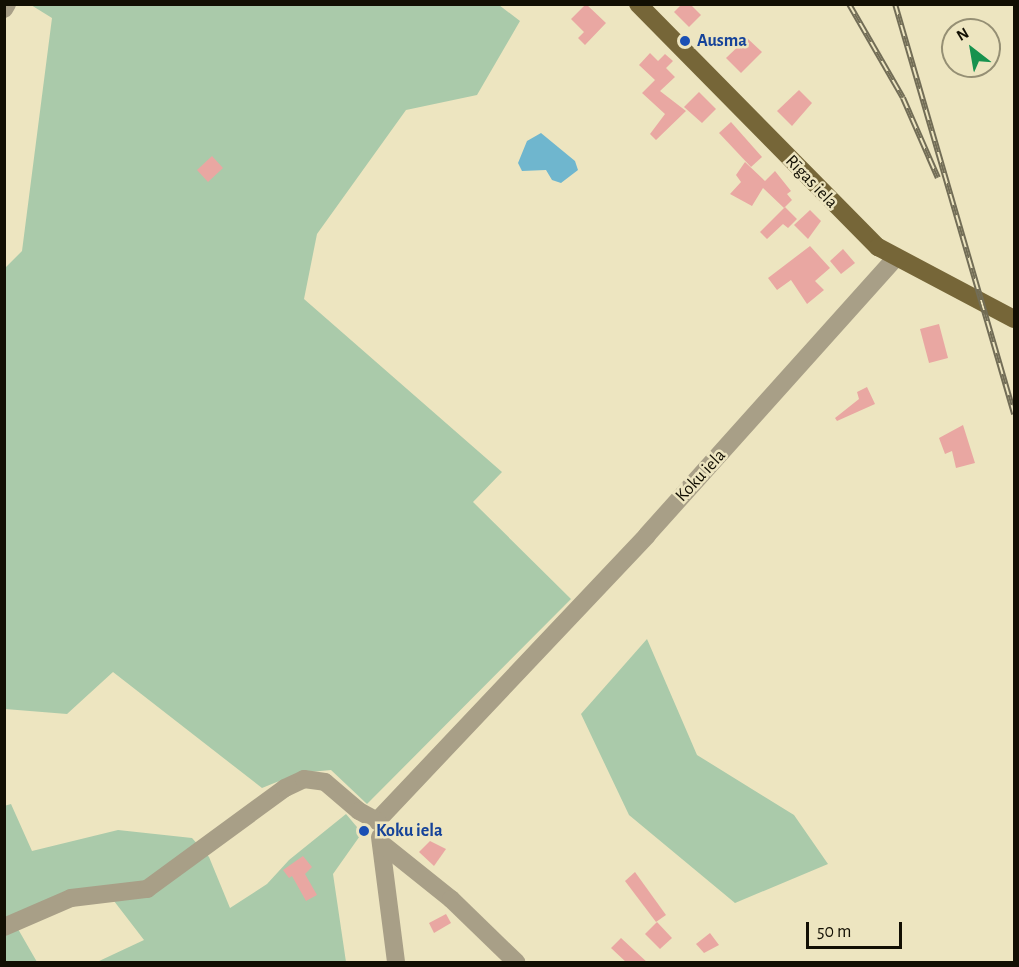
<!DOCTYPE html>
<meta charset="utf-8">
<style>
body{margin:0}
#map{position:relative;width:1019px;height:967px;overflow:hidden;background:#ede5c0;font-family:"Alegreya Sans",sans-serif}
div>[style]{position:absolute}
.green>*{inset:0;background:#aacaaa}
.water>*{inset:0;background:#6fb6ce}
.building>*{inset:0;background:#e9a7a2}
.minor>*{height:18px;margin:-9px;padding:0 9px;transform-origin:9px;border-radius:9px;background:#a89f87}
.major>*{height:18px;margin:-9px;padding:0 9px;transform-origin:9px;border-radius:9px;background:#766638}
.rail>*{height:6px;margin-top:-3px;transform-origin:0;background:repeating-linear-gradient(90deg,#ede5c0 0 11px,#726d56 0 22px);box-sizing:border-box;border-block:2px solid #726d56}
.dots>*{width:16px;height:16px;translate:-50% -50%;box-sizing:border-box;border:3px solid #ede5c0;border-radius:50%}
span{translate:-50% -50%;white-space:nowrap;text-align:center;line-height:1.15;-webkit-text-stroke:5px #ede5c0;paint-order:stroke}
.transit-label{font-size:18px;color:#164399;font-weight:700}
.left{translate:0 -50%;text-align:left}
.street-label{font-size:18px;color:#120f03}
.frame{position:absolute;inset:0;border:6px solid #120f03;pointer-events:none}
.north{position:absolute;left:941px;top:18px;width:60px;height:60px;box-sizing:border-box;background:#ede5c0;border:2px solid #958f74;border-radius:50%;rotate:329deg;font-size:16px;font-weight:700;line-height:24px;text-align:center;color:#120f03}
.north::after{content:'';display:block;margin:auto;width:21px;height:27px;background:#17924e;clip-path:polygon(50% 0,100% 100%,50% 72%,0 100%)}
.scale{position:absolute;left:806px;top:922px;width:96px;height:27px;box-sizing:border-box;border:3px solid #120f03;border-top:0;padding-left:8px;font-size:18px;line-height:21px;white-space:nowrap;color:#120f03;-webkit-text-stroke:4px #ede5c0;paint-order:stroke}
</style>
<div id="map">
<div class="green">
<i style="clip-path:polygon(31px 5px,499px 5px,520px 21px,477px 95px,406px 110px,317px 234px,304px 299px,502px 472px,473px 502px,571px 599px,367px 804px,331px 770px,299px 773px,262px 788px,113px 672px,67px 714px,5px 709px,5px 268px,22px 251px,52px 18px)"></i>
<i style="clip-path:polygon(647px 639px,697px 755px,794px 815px,828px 864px,735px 903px,629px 815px,581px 714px)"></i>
<i style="clip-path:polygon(11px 804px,32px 851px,118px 830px,192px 838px,209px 857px,230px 908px,267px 884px,289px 860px,346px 814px,362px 833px,333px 874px,346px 962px,97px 962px,144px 940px,114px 901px,71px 904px,18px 929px,37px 962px,5px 962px,4px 806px)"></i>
</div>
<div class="water">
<i style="clip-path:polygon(541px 133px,575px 161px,578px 170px,561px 183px,552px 180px,546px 170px,522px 171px,518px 163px,527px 141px)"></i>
</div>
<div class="building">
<i style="clip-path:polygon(586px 4px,606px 23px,585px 45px,578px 38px,584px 32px,571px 19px)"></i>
<i style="clip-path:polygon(682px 4px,690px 4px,701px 15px,689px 27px,674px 12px)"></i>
<i style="clip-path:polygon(747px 38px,762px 52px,741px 73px,726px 58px)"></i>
<i style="clip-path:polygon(650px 53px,658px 61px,665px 54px,673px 61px,666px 68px,675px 77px,660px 91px,686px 111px,656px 140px,650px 134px,665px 114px,642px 93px,655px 80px,639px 65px)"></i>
<i style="clip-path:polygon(799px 90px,812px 103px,792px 126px,777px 111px)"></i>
<i style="clip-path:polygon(699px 92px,716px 109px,702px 123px,684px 107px)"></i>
<i style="clip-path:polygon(731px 122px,762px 157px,751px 167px,719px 133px)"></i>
<i style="clip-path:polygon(212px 156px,223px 168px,208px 182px,197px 170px)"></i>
<i style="clip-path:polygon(745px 162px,765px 181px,775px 171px,791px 191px,787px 194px,792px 200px,784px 208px,763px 188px,752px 206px,730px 194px,741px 182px,736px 175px)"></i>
<i style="clip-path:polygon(785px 207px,797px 219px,788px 228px,783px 224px,767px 239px,760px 232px)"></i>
<i style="clip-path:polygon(810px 210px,821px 221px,808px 239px,794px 225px)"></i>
<i style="clip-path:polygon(810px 246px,830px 268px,815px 281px,824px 290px,807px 304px,791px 280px,777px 290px,768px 278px)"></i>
<i style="clip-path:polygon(843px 249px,855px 263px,841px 274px,830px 261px)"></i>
<i style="clip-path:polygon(939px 324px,948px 358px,929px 363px,920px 329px)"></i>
<i style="clip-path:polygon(867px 387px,875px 404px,837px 421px,835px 418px,859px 399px,857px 392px)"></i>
<i style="clip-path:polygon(963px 425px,975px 463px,956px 468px,952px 451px,945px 454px,939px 438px)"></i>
<i style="clip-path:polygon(430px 841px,446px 849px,434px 866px,419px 852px)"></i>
<i style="clip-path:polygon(303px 856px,312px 867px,305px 874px,317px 895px,306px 901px,292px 876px,289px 878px,283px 870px)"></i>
<i style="clip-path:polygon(635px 872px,666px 915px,656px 922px,625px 881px)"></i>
<i style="clip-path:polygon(446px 914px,451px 923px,434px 933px,429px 923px)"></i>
<i style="clip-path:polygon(657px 922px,672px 938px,660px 949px,645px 934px)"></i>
<i style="clip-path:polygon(710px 933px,719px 945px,704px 953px,696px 944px)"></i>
<i style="clip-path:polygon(621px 938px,635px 951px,648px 963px,627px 963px,611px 948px)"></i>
</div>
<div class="minor">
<i style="left:4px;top:9px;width:6px;rotate:-59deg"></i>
<i style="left:377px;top:821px;width:393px;rotate:-46.6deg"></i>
<i style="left:647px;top:535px;width:371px;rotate:-48.1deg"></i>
<i style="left:380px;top:837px;width:126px;rotate:82.7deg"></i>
<i style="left:381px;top:843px;width:90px;rotate:38.7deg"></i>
<i style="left:451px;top:899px;width:91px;rotate:44.1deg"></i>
<i style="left:4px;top:927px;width:73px;rotate:-23.4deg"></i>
<i style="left:71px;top:898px;width:77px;rotate:-6.8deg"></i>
<i style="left:147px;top:889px;width:171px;rotate:-36.2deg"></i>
<i style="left:285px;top:788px;width:21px;rotate:-25deg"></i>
<i style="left:304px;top:779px;width:21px;rotate:8deg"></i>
<i style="left:325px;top:782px;width:45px;rotate:40.5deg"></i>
<i style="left:359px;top:811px;width:21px;rotate:29deg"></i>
</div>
<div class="major">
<i style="left:638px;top:4px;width:342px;rotate:45.4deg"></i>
<i style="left:878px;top:247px;width:154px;rotate:27.9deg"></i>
</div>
<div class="rail">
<i style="left:849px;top:4px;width:108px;rotate:60.1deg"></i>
<i style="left:903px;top:98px;width:87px;rotate:66.4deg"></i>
<i style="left:895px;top:4px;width:427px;rotate:73.8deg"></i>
</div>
<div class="dots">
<i style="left:685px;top:41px;background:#1a4fb4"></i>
<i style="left:364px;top:831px;background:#1a4fb4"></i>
</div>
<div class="transit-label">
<span class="left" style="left:697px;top:41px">Ausma</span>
<span class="left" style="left:376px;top:831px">Koku iela</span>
</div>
<div class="street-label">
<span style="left:811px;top:182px;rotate:46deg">Rīgas iela</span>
<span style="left:701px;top:476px;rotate:-47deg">Koku iela</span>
</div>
<div class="frame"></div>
<div class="north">N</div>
<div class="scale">50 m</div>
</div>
